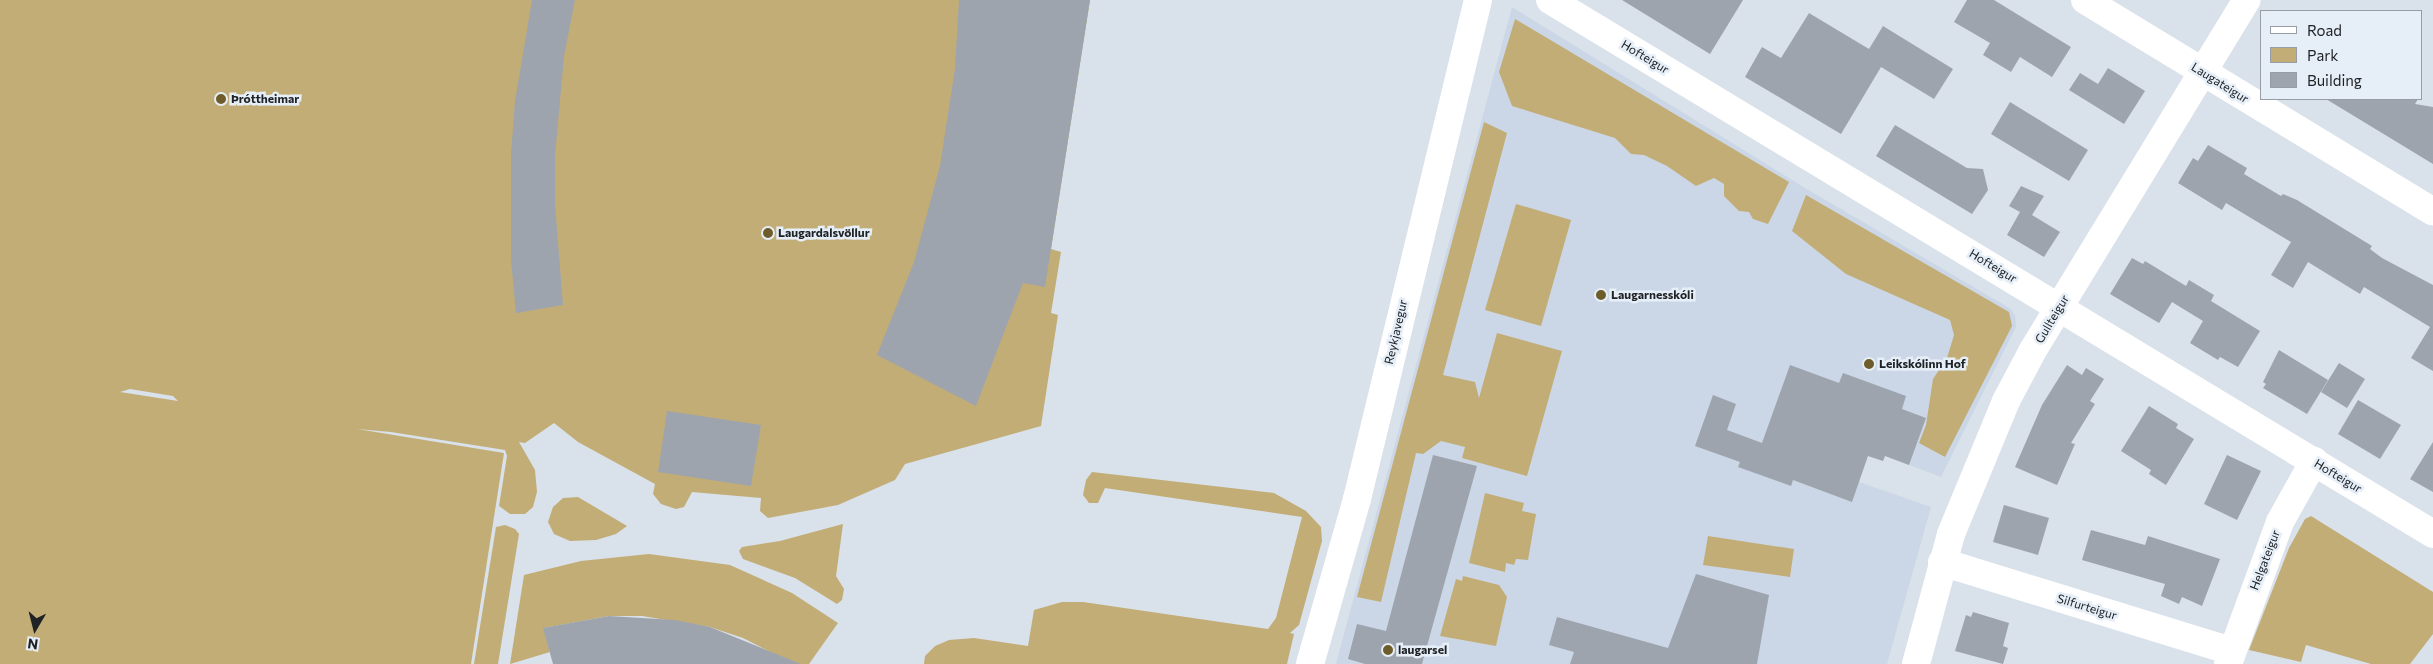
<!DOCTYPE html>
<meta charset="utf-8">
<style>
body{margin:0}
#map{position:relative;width:2433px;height:664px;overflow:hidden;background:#d9e1ea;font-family:Commissioner,sans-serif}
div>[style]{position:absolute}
.built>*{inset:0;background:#cbd7e6}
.green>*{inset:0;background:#c2ad76}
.building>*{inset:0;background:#9da4ad}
.minor>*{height:28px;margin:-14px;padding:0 14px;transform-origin:14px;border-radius:14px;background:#fff}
.dots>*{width:14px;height:14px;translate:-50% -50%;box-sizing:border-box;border:2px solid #e6eef8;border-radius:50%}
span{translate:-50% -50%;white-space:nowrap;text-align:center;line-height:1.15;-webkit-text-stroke:5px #e6eef8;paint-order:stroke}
.street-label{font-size:12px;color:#202326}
.poi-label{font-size:12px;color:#202326;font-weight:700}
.left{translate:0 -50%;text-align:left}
.legend{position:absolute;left:2260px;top:10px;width:162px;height:90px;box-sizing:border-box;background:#e6eef8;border:1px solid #979da4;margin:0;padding:6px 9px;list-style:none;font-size:15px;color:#202326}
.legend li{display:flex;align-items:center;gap:10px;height:25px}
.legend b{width:25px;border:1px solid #979da4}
.north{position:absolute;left:10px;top:604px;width:50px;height:50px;-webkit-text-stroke:4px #e6eef8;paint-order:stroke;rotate:188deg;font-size:14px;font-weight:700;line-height:20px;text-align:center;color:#202326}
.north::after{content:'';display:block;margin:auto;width:18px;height:22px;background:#202326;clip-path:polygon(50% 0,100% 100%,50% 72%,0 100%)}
</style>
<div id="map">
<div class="built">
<i style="clip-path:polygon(1512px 7px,1805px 188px,2011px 309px,2015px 316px,2016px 327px,1941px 477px,1891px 458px,1886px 453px,1883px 461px,1861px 453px,1859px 482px,1931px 507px,1887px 664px,1336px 664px)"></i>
</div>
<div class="green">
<i style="clip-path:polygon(evenodd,0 0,1090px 0,1051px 249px,1061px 252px,1051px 313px,1058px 315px,1041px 426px,905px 464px,895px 480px,838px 505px,768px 518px,760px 511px,761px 498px,692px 492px,684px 507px,676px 509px,661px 504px,653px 494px,655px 484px,578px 442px,554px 423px,525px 443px,519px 442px,535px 470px,537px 492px,533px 507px,525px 514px,510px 514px,499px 506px,507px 456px,505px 450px,391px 432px,357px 429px,504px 453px,471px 664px,0 664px,0 0,130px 389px,173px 396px,178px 401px,120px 392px,130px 389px)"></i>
<i style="clip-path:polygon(1515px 19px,1789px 182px,1768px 224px,1753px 219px,1749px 212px,1739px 211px,1724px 196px,1724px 184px,1714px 178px,1696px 186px,1667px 166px,1644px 155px,1631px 154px,1615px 138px,1512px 106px,1499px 72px)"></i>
<i style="clip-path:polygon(1484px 122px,1507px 133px,1443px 375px,1475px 382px,1479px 398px,1497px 333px,1562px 351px,1527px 476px,1462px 458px,1465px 447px,1441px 441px,1423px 454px,1416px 453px,1381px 602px,1357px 597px)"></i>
<i style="clip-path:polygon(1806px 195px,2009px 312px,2012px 326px,1945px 457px,1919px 443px,1926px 425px,1933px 379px,1947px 358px,1954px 335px,1950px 320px,1846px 274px,1792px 231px)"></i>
<i style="clip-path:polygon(1516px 204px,1571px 220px,1541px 326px,1485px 310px)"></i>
<i style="clip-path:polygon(1092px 472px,1274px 493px,1306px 511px,1321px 527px,1322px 541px,1299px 625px,1290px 633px,1294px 634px,1287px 664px,924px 664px,925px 656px,935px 646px,949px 640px,974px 638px,1028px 646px,1034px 610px,1062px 602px,1083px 602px,1268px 629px,1276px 618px,1302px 517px,1105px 488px,1098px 503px,1089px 503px,1083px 495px,1086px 480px)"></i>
<i style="clip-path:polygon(1485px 493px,1524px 503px,1522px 511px,1536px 514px,1528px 560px,1516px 559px,1514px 565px,1506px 563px,1505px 572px,1469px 563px)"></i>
<i style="clip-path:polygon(578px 497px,627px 526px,616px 534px,596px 540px,570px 541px,554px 534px,548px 522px,553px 507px,563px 498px)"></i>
<i style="clip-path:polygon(2311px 516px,2433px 592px,2433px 634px,2410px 664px,2371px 664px,2306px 645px,2301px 662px,2249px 650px,2289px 548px,2305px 519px)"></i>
<i style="clip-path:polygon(843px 524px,836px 576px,844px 589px,842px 600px,837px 604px,795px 578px,743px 559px,739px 551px,742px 547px,780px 541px)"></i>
<i style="clip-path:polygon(505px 525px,515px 529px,519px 534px,498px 664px,474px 664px,496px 527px)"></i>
<i style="clip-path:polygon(1708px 536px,1794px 549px,1790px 577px,1703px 565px)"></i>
<i style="clip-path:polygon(649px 554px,730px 565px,792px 593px,838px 623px,809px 664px,794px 664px,743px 638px,710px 627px,642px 616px,609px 616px,544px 628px,550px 652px,510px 664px,524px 575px,581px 561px)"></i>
<i style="clip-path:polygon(1463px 576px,1499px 585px,1507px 597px,1496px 646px,1440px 636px,1456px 579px,1462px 581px)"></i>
</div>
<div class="building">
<i style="clip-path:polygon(532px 0,575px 0,564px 56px,555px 156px,555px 205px,563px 305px,516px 313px,511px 260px,511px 154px,515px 101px)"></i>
<i style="clip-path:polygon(959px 0,1090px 0,1045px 287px,1023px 283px,976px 406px,877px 355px,914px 262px,940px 166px,955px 68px)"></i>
<i style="clip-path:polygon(1622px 0,1743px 0,1710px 54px)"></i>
<i style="clip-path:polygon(1967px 0,1994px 0,2071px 47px,2052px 77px,2020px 57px,2011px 72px,1983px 55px,1990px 43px,1954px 22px)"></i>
<i style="clip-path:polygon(1809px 13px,1869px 49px,1883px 26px,1953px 69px,1934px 99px,1881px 67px,1841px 134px,1745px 77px,1762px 47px,1781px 58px)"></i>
<i style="clip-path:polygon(2108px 68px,2145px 91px,2124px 124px,2069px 90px,2080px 73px,2098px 84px)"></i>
<i style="clip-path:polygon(2326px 99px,2418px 99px,2415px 104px,2433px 107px,2433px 164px)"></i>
<i style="clip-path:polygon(2010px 102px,2088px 150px,2069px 181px,1991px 134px)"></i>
<i style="clip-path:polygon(1895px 125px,1967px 168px,1983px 169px,1988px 190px,1972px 214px,1876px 156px)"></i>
<i style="clip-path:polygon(2208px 145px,2247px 168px,2244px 174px,2281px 196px,2283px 194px,2297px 200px,2372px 246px,2370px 249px,2382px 258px,2433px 285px,2433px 371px,2411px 358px,2430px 327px,2364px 287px,2360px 294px,2308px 262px,2293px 288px,2271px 275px,2291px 242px,2226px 203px,2222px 210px,2178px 183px,2193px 158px,2198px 161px)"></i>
<i style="clip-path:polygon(2021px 186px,2044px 196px,2032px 215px,2060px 232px,2044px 257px,2007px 235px,2020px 212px,2009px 206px)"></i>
<i style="clip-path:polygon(2132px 258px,2143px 264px,2145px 261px,2186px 286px,2189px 280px,2214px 295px,2211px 301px,2260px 331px,2238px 367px,2220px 357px,2218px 360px,2190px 343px,2203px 321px,2172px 302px,2159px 323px,2110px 294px)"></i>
<i style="clip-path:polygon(2279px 350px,2328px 380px,2307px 414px,2263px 388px,2266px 384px,2263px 382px)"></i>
<i style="clip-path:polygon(2339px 363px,2365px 379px,2347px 408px,2321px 392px)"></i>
<i style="clip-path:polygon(1790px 365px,1839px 383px,1843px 373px,1906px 396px,1902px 409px,1926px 418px,1909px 465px,1885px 456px,1883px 461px,1868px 456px,1852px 502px,1793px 480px,1791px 486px,1738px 467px,1740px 462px,1695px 446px,1713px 395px,1736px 404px,1727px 430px,1762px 443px)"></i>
<i style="clip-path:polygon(2067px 365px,2082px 375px,2086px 368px,2104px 379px,2090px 401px,2095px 404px,2071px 443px,2075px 444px,2057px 485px,2015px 467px,2042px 405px)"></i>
<i style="clip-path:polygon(2358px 400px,2401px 425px,2380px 459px,2338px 434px)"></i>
<i style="clip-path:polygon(2149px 406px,2178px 424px,2176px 428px,2194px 439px,2166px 485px,2149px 474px,2151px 470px,2121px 451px)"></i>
<i style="clip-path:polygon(667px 411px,761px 425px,751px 486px,658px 472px)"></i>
<i style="clip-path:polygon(2433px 442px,2433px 492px,2410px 479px)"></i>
<i style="clip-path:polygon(1433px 455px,1477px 466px,1422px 664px,1365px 664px,1348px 659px,1357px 624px,1386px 631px)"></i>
<i style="clip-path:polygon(2227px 455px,2261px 471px,2237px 520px,2204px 504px)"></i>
<i style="clip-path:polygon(2004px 505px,2049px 518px,2038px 555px,1993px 542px)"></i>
<i style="clip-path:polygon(2091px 530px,2145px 545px,2148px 536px,2220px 559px,2202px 606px,2182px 597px,2179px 604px,2161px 596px,2165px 584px,2082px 560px)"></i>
<i style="clip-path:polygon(1696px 574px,1769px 595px,1757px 664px,1570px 664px,1574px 652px,1549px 645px,1557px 617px,1668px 648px)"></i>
<i style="clip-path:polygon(1973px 612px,2009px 623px,2003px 646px,2008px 648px,2003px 664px,1955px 651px,1966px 615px,1971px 617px)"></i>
<i style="clip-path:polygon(609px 616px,675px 620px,710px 627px,801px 664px,553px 664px,543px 628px)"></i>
</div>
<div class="minor">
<i style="left:1550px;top:0;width:1032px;rotate:31.16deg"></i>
<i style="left:2085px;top:0;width:407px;rotate:31.3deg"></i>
<i style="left:1942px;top:562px;width:303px;rotate:17.1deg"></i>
<i style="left:1310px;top:664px;width:172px;rotate:-74.1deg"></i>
<i style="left:1357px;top:499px;width:513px;rotate:-76.37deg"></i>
<i style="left:1916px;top:664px;width:135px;rotate:-74.9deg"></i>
<i style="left:1951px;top:534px;width:144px;rotate:-67.5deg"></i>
<i style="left:2006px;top:401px;width:58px;rotate:-62.1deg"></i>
<i style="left:2033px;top:350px;width:410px;rotate:-58.6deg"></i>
<i style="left:2228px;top:664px;width:151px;rotate:-69.9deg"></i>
<i style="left:2280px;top:522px;width:70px;rotate:-60.9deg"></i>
</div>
<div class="dots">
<i style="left:221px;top:99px;background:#6f5c2b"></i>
<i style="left:768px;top:233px;background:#6f5c2b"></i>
<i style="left:1601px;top:295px;background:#6f5c2b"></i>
<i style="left:1869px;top:364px;background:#6f5c2b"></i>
<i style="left:1388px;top:650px;background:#6f5c2b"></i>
</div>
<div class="street-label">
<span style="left:1645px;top:57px;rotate:31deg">Hofteigur</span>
<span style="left:2220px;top:83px;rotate:32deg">Laugateigur</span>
<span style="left:1993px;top:266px;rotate:31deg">Hofteigur</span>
<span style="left:2052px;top:319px;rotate:-59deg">Gullteigur</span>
<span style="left:1396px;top:332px;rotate:-77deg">Reykjavegur</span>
<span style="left:2338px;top:476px;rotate:31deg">Hofteigur</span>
<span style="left:2265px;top:560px;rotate:-69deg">Helgateigur</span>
<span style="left:2087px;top:607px;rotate:17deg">Silfurteigur</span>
</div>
<div class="poi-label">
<span class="left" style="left:231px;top:99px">Þróttheimar</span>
<span class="left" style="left:778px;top:233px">Laugardalsvöllur</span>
<span class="left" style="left:1611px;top:295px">Laugarnesskóli</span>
<span class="left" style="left:1879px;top:364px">Leikskólinn Hof</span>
<span class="left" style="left:1398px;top:650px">laugarsel</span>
</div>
<ul class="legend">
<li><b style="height:6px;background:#fff"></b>Road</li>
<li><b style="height:14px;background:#c2ad76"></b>Park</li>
<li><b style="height:14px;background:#9da4ad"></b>Building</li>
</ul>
<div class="north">N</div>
</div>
